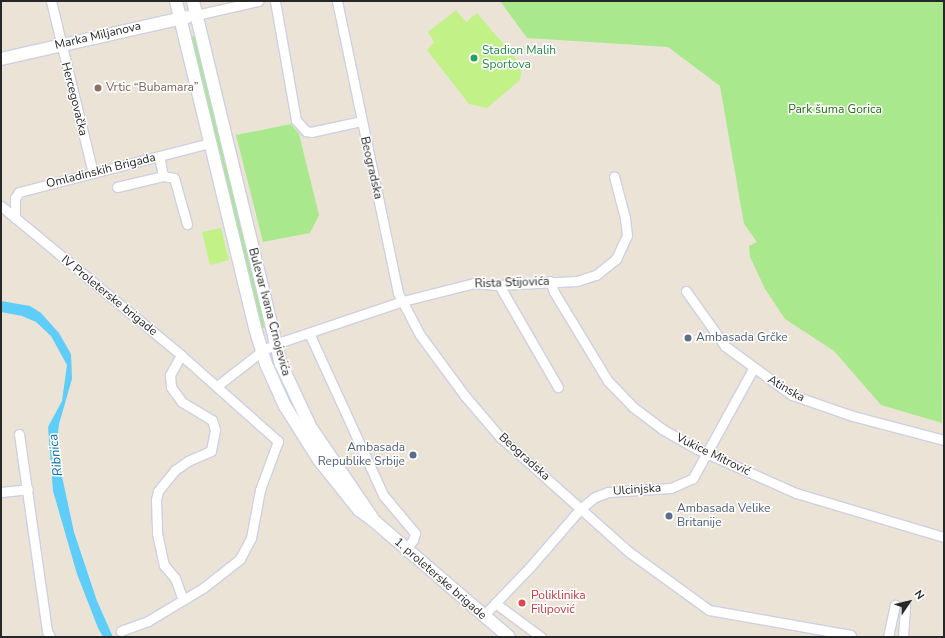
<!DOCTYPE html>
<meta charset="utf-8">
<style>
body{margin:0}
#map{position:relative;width:945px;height:638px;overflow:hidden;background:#ece3d7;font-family:"Nunito Sans",sans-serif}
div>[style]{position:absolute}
.green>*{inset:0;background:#aae88d}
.pitch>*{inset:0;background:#c2f188}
.water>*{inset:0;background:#5ecdf9}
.roads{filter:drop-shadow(1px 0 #ccd0e2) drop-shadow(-1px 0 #ccd0e2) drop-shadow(0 1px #ccd0e2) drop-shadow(0 -1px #ccd0e2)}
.street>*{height:9px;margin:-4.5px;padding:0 4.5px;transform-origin:4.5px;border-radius:4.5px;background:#fff}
.secondary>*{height:12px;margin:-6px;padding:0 6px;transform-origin:6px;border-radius:6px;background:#fff}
.dots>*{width:11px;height:11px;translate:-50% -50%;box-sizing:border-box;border:2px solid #fff;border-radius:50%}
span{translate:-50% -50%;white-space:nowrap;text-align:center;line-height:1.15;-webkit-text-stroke:3px #fff;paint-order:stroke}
.street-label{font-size:12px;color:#272727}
.leisure-label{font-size:12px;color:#27864d}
.left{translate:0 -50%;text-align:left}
.education-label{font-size:12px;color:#785e54}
.park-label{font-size:12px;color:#236913}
.service-label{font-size:12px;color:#4e5e75}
.right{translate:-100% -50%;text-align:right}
.health-label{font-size:12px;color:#be3a42}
.water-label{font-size:13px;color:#0167a1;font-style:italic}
.frame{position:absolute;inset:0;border:2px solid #272727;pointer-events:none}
.north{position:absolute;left:889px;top:582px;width:40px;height:40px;-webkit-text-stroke:3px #fff;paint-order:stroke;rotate:55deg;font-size:11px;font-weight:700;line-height:16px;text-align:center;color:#272727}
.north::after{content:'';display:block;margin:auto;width:14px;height:18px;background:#272727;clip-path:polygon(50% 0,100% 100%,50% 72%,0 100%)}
</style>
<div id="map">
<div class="green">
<i style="clip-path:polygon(500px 1px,944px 1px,942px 423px,881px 405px,834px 351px,785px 319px,765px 289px,750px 257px,749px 246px,757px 242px,744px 224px,720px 86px,668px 47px,527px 38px)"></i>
<i style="clip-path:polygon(195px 36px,268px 327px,261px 328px,189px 37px)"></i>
<i style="clip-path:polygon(291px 124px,299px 134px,319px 215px,310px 233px,263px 242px,236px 135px)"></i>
</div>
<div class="pitch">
<i style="clip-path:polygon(456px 10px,466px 22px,477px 13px,522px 66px,520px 80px,487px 108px,469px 104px,427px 50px,434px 42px,428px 32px)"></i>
<i style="clip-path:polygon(221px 228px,229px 260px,210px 265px,202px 232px)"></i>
</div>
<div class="water">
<i style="clip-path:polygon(1px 301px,30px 306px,41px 313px,59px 333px,71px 354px,72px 379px,59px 424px,57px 442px,60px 467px,74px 532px,97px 601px,113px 637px,103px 637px,98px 628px,77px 574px,53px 491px,48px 427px,62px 401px,67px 365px,51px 336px,36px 322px,22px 316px,1px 312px)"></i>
</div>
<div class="roads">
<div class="street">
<i style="left:51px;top:1px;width:177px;rotate:76.3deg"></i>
<i style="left:275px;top:1px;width:121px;rotate:80deg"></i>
<i style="left:296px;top:120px;width:15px;rotate:48deg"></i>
<i style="left:306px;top:131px;width:5px;rotate:11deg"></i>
<i style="left:311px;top:132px;width:51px;rotate:-12.4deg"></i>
<i style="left:337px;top:1px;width:298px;rotate:78.2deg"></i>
<i style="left:398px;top:293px;width:47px;rotate:62.4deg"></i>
<i style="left:420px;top:335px;width:76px;rotate:53.6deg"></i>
<i style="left:465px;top:396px;width:54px;rotate:49.5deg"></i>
<i style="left:500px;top:437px;width:173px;rotate:41.7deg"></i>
<i style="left:629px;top:552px;width:99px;rotate:35.9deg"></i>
<i style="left:709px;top:610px;width:144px;rotate:10deg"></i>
<i style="left:196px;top:15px;width:64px;rotate:-12.7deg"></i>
<i style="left:163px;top:176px;width:11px;rotate:10deg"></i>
<i style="left:174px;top:178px;width:48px;rotate:74.2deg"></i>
<i style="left:117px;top:187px;width:47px;rotate:-13.4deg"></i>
<i style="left:163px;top:176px;width:20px;rotate:-101deg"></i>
<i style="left:1px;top:206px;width:234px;rotate:39.6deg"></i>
<i style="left:181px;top:355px;width:130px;rotate:41.6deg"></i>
<i style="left:278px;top:441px;width:52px;rotate:110.2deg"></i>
<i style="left:260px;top:490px;width:49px;rotate:100.6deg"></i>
<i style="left:251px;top:538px;width:24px;rotate:118deg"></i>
<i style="left:240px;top:559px;width:47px;rotate:141.9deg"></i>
<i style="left:203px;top:588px;width:64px;rotate:149deg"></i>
<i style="left:148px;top:621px;width:29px;rotate:160deg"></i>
<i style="left:15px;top:218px;width:20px;rotate:-90deg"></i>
<i style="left:15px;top:198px;width:7px;rotate:-56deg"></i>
<i style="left:19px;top:192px;width:197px;rotate:-14.4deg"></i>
<i style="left:550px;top:281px;width:12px;rotate:70deg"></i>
<i style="left:554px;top:292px;width:104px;rotate:58.8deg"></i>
<i style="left:608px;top:381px;width:36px;rotate:46deg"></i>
<i style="left:633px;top:407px;width:36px;rotate:37deg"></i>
<i style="left:662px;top:429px;width:40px;rotate:29.7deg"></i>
<i style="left:697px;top:449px;width:108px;rotate:24deg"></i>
<i style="left:796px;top:493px;width:154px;rotate:16.6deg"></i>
<i style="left:499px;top:285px;width:118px;rotate:60deg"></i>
<i style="left:686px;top:291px;width:67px;rotate:54.7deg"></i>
<i style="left:725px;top:346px;width:83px;rotate:36.2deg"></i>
<i style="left:792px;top:395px;width:65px;rotate:19deg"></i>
<i style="left:853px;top:416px;width:94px;rotate:14.8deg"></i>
<i style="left:309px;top:333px;width:178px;rotate:65.4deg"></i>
<i style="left:383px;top:495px;width:50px;rotate:49.9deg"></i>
<i style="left:415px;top:533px;width:7px;rotate:106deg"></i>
<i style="left:413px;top:540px;width:13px;rotate:129deg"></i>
<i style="left:181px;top:355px;width:23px;rotate:119deg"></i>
<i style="left:170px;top:375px;width:12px;rotate:85deg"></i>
<i style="left:171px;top:387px;width:19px;rotate:54deg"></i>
<i style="left:182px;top:402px;width:35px;rotate:31deg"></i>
<i style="left:212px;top:420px;width:10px;rotate:73deg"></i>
<i style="left:215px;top:430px;width:21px;rotate:101deg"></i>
<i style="left:211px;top:451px;width:25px;rotate:157deg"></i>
<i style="left:188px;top:461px;width:16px;rotate:145deg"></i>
<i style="left:175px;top:470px;width:27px;rotate:129deg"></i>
<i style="left:158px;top:491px;width:9px;rotate:103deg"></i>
<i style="left:156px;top:500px;width:33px;rotate:88deg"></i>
<i style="left:157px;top:533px;width:33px;rotate:78deg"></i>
<i style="left:164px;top:565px;width:17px;rotate:50deg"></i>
<i style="left:175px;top:578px;width:23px;rotate:70deg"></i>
<i style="left:217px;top:386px;width:57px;rotate:-37.9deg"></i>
<i style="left:262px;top:351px;width:15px;rotate:-28deg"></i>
<i style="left:275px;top:344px;width:135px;rotate:-18.6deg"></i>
<i style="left:403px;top:301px;width:73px;rotate:-14.2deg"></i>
<i style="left:474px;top:283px;width:25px;rotate:5deg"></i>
<i style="left:499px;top:285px;width:78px;rotate:-2.9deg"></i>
<i style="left:577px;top:281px;width:20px;rotate:-18deg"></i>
<i style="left:596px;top:275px;width:26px;rotate:-39deg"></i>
<i style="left:616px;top:259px;width:26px;rotate:-65deg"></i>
<i style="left:627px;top:235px;width:17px;rotate:-97deg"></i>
<i style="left:625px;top:218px;width:43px;rotate:-104.7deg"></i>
<i style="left:19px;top:434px;width:199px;rotate:81.9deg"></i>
<i style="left:47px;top:631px;width:7px;rotate:63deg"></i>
<i style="left:1px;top:492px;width:27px;rotate:-6deg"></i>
<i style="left:495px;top:603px;width:57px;rotate:36.5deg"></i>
<i style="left:483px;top:616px;width:68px;rotate:-46.2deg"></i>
<i style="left:530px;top:567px;width:77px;rotate:-49.2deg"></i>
<i style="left:580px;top:509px;width:19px;rotate:-39deg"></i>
<i style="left:595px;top:497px;width:14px;rotate:-21deg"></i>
<i style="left:608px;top:492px;width:63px;rotate:-3.6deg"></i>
<i style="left:671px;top:488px;width:24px;rotate:-24deg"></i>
<i style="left:693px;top:478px;width:124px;rotate:-61.2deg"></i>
<i style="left:888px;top:637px;width:33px;rotate:-78deg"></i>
<i style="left:903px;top:637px;width:31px;rotate:-86deg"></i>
</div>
<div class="secondary">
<i style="left:176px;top:1px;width:336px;rotate:76.4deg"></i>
<i style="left:255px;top:328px;width:38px;rotate:73deg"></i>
<i style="left:266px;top:364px;width:46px;rotate:65.7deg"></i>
<i style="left:285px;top:406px;width:64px;rotate:57.8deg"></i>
<i style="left:319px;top:460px;width:64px;rotate:51.3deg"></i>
<i style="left:359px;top:510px;width:17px;rotate:36deg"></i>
<i style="left:373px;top:520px;width:179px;rotate:40.7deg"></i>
<i style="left:193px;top:1px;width:374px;rotate:76.4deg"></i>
<i style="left:281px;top:364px;width:71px;rotate:64.9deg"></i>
<i style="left:311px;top:428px;width:110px;rotate:55.7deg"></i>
<i style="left:1px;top:59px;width:191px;rotate:-12.7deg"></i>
</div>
</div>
<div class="dots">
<i style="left:474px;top:58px;background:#2e9e5b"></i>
<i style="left:98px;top:88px;background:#8d6e63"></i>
<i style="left:688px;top:338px;background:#5c6f8a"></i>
<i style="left:413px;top:455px;background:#5c6f8a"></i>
<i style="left:669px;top:516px;background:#5c6f8a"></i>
<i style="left:522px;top:603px;background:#e0444e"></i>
</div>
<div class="street-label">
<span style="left:98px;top:36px;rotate:-13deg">Marka Miljanova</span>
<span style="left:74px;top:99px;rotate:76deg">Hercegovačka</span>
<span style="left:371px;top:168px;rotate:77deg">Beogradska</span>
<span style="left:101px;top:171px;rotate:-14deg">Omladinskih Brigada</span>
<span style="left:512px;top:283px;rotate:-2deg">Rista Stijovića</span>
<span style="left:109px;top:296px;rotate:39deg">IV Proleterske brigade</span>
<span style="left:269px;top:312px;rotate:75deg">Bulevar Ivana Crnojevića</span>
<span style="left:786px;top:389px;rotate:30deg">Atinska</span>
<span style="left:713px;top:455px;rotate:26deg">Vukice Mitrović</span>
<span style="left:524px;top:457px;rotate:42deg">Beogradska</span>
<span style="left:637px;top:490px;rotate:-4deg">Ulcinjska</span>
<span style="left:440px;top:579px;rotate:41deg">1. proleterske brigade</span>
</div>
<div class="leisure-label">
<span class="left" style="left:482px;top:58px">Stadion Malih<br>Sportova</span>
</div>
<div class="education-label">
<span class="left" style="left:106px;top:88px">Vrtic “Bubamara”</span>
</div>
<div class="park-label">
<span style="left:835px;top:110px">Park šuma Gorica</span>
</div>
<div class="service-label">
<span class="left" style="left:696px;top:338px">Ambasada Grčke</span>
<span class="right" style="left:405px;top:455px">Ambasada<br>Republike Srbije</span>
<span class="left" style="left:677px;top:516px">Ambasada Velike<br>Britanije</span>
</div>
<div class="health-label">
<span class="left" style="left:531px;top:603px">Poliklinika<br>Filipović</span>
</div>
<div class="water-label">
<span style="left:56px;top:455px;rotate:-97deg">Ribnica</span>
</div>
<div class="frame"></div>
<div class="north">N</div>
</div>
